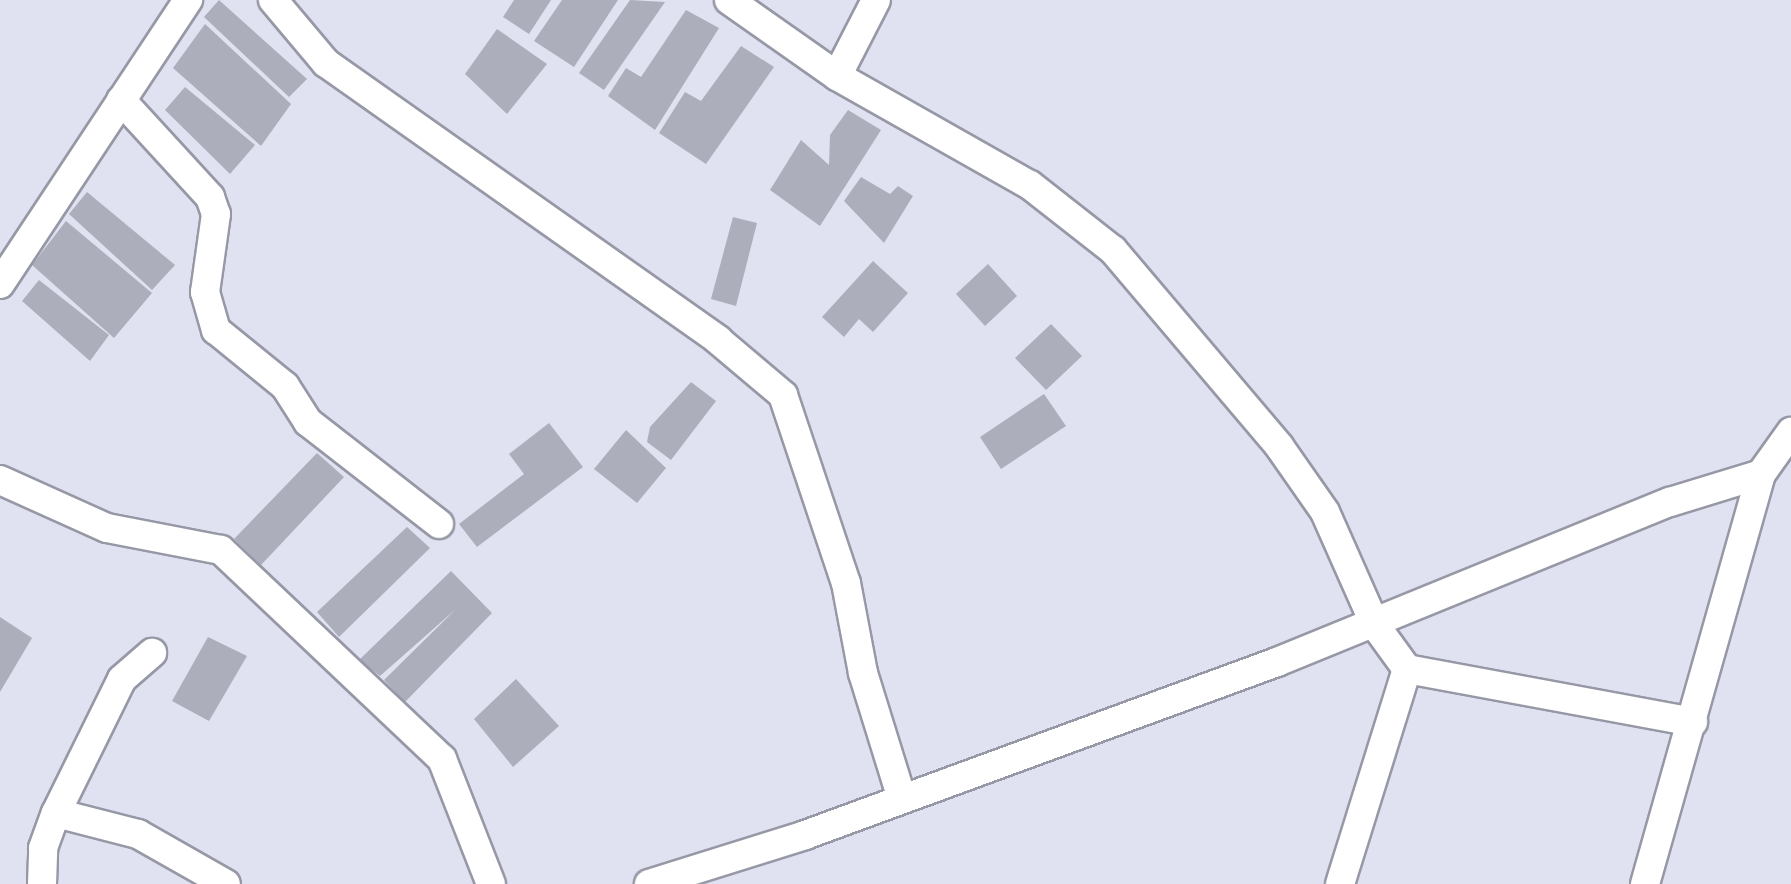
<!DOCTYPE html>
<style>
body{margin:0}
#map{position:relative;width:1791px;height:884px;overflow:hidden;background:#e0e2f1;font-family:Cabin,sans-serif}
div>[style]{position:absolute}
.building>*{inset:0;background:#acaebc}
.roads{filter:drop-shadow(2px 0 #9798a6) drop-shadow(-2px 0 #9798a6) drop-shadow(0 2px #9798a6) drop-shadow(0 -2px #9798a6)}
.minor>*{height:28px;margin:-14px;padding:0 14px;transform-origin:14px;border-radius:14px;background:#fff}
span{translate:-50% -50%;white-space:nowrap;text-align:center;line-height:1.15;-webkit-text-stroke:6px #edeffe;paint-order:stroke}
</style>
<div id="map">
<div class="building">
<i style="clip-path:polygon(219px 0,307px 79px,289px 97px,204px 17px)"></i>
<i style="clip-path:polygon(514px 0,551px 0,529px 34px,503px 17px)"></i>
<i style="clip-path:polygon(562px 0,618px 0,574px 67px,534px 41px)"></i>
<i style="clip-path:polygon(630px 0,665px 2px,604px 90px,579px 73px)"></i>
<i style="clip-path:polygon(686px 10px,719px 28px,655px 130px,608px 96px,626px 68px,641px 77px)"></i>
<i style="clip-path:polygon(205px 24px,291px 104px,261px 146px,173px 68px)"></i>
<i style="clip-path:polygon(497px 29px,547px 64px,507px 114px,465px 74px)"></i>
<i style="clip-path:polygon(741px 46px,774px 67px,706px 164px,659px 133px,685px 92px,701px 101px)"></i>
<i style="clip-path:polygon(185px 87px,255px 145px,230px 174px,165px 110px)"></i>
<i style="clip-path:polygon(848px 110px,881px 130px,820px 226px,770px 190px,801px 140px,829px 165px,830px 135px)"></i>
<i style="clip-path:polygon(861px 177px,890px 194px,898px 186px,913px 196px,884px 243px,844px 201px)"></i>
<i style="clip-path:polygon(87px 192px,175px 265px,152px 290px,69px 214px)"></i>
<i style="clip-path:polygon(733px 217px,757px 223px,736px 306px,711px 299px)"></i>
<i style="clip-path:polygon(66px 221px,152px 293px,114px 338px,32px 265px)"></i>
<i style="clip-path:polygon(873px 261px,908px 293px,873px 332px,859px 319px,844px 337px,822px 317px)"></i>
<i style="clip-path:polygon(988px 264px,1017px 296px,985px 326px,956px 294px)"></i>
<i style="clip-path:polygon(39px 280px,109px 335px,90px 361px,22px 301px)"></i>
<i style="clip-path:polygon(1051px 324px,1082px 356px,1046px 390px,1015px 358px)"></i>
<i style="clip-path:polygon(691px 382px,716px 401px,671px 460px,647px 442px,650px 427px)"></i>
<i style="clip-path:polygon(1044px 394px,1066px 426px,1001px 469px,980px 437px)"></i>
<i style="clip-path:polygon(549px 423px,583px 467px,477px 547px,459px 524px,524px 474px,509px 454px)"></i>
<i style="clip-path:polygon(626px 430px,666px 468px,637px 503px,594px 469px)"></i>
<i style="clip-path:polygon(317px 453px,344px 477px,261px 565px,234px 539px)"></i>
<i style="clip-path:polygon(407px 527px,430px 548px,339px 637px,317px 612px)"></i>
<i style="clip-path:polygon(451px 571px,492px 613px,405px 702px,384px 680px,456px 609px,380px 676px,359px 660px)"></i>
<i style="clip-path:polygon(0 617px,32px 638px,0 692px)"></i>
<i style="clip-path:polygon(208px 637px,247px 656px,209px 721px,172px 701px)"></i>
<i style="clip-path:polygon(516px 679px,559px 726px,513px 767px,474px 719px)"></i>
</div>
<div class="roads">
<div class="minor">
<i style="left:273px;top:0;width:82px;rotate:49.9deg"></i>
<i style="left:326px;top:63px;width:480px;rotate:35.2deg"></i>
<i style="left:718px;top:340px;width:85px;rotate:40.2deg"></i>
<i style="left:783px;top:395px;width:198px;rotate:71.5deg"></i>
<i style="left:846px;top:583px;width:92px;rotate:79.3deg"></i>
<i style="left:863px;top:673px;width:129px;rotate:72.8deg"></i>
<i style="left:729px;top:0;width:132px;rotate:35.1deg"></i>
<i style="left:837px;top:76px;width:222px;rotate:29.5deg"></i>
<i style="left:1030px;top:185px;width:105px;rotate:38.1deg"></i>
<i style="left:1113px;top:250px;width:257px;rotate:49.7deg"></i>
<i style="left:1279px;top:446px;width:80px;rotate:55.1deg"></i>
<i style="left:1325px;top:512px;width:124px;rotate:66.1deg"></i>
<i style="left:1375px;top:625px;width:54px;rotate:54deg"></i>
<i style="left:1407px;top:669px;width:291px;rotate:10.5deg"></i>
<i style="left:837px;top:76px;width:85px;rotate:-62.8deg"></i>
<i style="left:121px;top:100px;width:132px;rotate:47.5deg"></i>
<i style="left:210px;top:197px;width:18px;rotate:71deg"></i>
<i style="left:216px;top:214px;width:79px;rotate:98deg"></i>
<i style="left:205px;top:292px;width:40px;rotate:74deg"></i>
<i style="left:216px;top:330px;width:89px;rotate:39.1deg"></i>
<i style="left:285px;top:386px;width:43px;rotate:57.4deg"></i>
<i style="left:308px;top:422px;width:166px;rotate:37.9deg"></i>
<i style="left:0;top:284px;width:341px;rotate:-56.5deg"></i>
<i style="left:0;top:480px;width:117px;rotate:24.2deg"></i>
<i style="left:107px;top:528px;width:116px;rotate:10.9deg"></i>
<i style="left:221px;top:550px;width:304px;rotate:43.4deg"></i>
<i style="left:442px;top:759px;width:134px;rotate:68.6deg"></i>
<i style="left:56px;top:813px;width:85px;rotate:14.4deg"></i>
<i style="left:138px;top:834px;width:101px;rotate:29.6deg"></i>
<i style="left:42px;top:884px;width:36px;rotate:-88deg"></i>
<i style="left:43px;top:848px;width:37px;rotate:-70deg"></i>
<i style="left:56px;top:813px;width:149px;rotate:-63.8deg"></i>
<i style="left:122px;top:679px;width:40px;rotate:-41deg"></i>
<i style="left:649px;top:884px;width:164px;rotate:-17.4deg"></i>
<i style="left:805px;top:835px;width:503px;rotate:-20.13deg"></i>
<i style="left:1277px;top:662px;width:424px;rotate:-22.2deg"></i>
<i style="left:1670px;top:502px;width:95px;rotate:-17.1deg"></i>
<i style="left:1761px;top:474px;width:52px;rotate:-54.5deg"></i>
<i style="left:1340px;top:884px;width:225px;rotate:-72.7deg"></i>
<i style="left:1645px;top:884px;width:426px;rotate:-74.2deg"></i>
</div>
</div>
</div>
